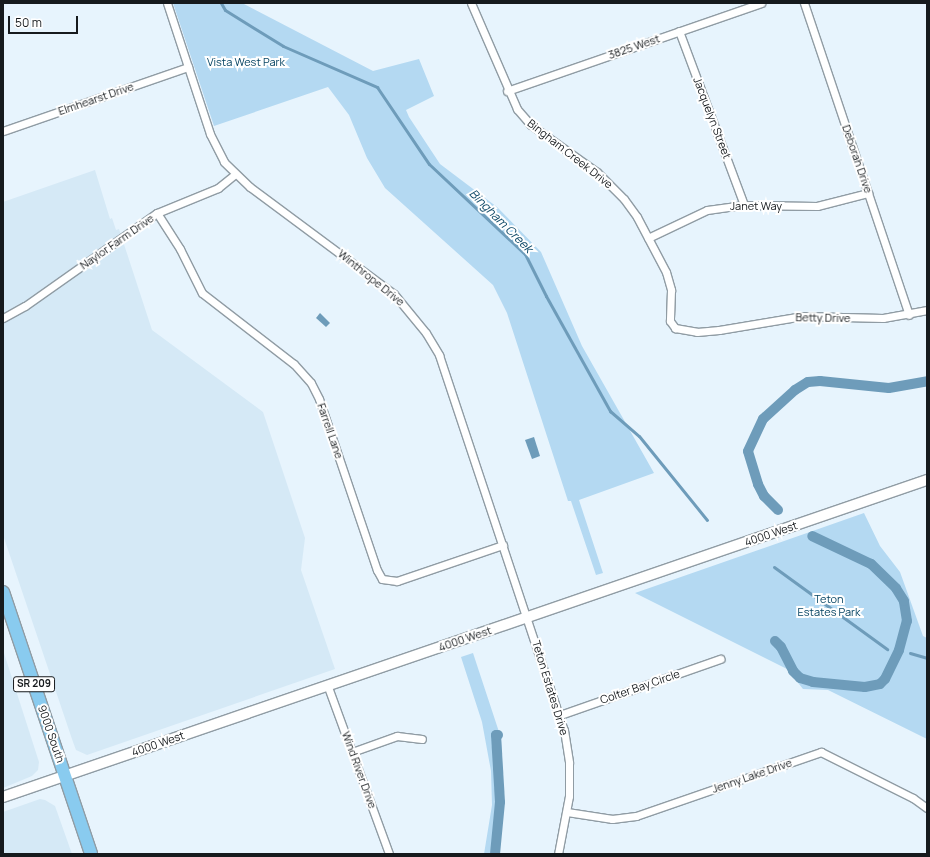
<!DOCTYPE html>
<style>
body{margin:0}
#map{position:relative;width:930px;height:857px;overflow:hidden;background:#e7f4fd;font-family:Manrope,sans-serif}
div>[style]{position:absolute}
.built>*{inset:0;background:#d5e9f6}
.green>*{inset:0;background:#b4d9f2}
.water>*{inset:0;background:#6e9cba}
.stream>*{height:3px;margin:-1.5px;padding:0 1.5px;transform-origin:1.5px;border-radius:1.5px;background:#6e9cba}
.canal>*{height:10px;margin:-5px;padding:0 5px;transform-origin:5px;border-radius:5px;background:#6e9cba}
.roads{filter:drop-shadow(1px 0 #909ca4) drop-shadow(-1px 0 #909ca4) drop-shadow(0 1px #909ca4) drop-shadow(0 -1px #909ca4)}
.street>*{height:7px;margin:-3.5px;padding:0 3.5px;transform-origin:3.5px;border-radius:3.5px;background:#fff}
.secondary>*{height:10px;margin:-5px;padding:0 5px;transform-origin:5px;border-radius:5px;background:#fff}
.primary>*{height:12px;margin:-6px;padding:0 6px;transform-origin:6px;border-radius:6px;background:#89cbef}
span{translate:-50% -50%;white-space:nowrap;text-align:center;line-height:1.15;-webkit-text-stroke:4px #fff;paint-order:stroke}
.shield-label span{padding:1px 3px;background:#fff;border:1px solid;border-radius:3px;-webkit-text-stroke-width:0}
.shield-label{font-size:10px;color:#161a1d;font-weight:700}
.street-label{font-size:11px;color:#161a1d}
.park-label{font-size:11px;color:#064463}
.water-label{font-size:12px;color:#0e4968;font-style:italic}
.frame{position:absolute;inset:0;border:4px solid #161a1d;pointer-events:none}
.scale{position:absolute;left:8px;top:16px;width:70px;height:18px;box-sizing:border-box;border:2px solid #161a1d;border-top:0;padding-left:5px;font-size:12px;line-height:14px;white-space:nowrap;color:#161a1d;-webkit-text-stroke:3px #fff;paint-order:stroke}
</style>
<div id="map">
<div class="built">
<i style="clip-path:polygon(95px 170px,110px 219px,112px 218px,116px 230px,119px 229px,152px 330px,263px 412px,305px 538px,301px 570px,335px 669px,87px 755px,76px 750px,73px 742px,3px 535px,3px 202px)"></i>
<i style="clip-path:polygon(3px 650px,39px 762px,38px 770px,32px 776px,3px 788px)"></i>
<i style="clip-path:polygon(40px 799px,45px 800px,55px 806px,72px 854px,3px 854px,3px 812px)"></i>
</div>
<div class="green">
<i style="clip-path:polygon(173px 3px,242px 3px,373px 71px,419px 59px,434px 96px,406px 110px,409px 117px,440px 164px,497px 207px,541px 252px,582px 346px,654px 473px,579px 500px,603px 573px,596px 575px,571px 501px,568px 501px,507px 313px,493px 285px,385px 188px,367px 158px,349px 115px,328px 87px,214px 126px)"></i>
<i style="clip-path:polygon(864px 513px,880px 546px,900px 572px,923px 636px,927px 638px,927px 739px,828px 690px,803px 689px,787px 669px,635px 593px)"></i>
<i style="clip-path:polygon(473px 653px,501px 738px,504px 804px,498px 854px,484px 854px,492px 805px,491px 771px,482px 722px,461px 657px)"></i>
</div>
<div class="water">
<i style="clip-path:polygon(320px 313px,330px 323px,326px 327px,316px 318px)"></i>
<i style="clip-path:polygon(534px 437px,540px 456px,532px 459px,525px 440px)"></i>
</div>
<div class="stream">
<i style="left:221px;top:3px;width:8px;rotate:60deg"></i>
<i style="left:225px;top:10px;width:68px;rotate:31.8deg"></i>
<i style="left:283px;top:46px;width:103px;rotate:23.6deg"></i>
<i style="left:377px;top:87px;width:93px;rotate:56deg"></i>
<i style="left:429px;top:164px;width:132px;rotate:43.2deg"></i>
<i style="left:525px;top:254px;width:47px;rotate:63.4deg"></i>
<i style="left:546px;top:296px;width:132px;rotate:60.9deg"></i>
<i style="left:610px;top:411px;width:38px;rotate:41deg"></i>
<i style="left:639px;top:436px;width:108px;rotate:51deg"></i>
<i style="left:774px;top:567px;width:140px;rotate:36deg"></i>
<i style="left:910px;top:653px;width:18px;rotate:16deg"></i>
</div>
<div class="canal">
<i style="left:778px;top:510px;width:20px;rotate:-135deg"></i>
<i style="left:764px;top:496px;width:13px;rotate:-117deg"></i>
<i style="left:758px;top:484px;width:34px;rotate:-107deg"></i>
<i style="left:748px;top:451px;width:35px;rotate:-65deg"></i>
<i style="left:763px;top:419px;width:43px;rotate:-42.2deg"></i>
<i style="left:795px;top:390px;width:15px;rotate:-32deg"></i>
<i style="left:808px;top:382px;width:12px;rotate:-5deg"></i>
<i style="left:820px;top:381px;width:69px;rotate:5.8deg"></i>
<i style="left:889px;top:388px;width:39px;rotate:-10deg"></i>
<i style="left:775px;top:641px;width:8px;rotate:45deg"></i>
<i style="left:781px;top:647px;width:27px;rotate:63deg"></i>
<i style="left:793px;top:671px;width:10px;rotate:45deg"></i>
<i style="left:800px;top:678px;width:14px;rotate:17deg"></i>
<i style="left:813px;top:682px;width:52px;rotate:5.5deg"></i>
<i style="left:865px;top:687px;width:15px;rotate:-11deg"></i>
<i style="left:880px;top:684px;width:7px;rotate:-45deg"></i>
<i style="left:885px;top:679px;width:32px;rotate:-64deg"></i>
<i style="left:899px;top:650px;width:30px;rotate:-75deg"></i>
<i style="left:907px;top:621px;width:20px;rotate:-99deg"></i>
<i style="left:904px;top:601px;width:15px;rotate:-122deg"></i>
<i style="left:896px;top:588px;width:35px;rotate:-136deg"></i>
<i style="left:871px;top:564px;width:65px;rotate:-154.6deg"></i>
<i style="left:495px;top:854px;width:52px;rotate:-84.5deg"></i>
<i style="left:500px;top:802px;width:67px;rotate:-93.4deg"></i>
<i style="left:496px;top:735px;width:2px"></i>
</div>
<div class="roads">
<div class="street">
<i style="left:167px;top:3px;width:138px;rotate:71.8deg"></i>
<i style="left:210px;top:134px;width:31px;rotate:63deg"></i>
<i style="left:224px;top:162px;width:36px;rotate:44deg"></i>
<i style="left:250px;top:187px;width:179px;rotate:36.6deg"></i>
<i style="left:394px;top:294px;width:50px;rotate:50.6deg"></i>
<i style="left:426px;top:333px;width:26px;rotate:59deg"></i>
<i style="left:439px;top:355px;width:395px;rotate:71.6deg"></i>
<i style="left:564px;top:730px;width:33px;rotate:81deg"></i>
<i style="left:569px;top:763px;width:33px;rotate:90deg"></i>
<i style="left:569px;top:796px;width:59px;rotate:100.7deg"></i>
<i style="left:471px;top:3px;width:116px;rotate:66.5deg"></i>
<i style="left:517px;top:109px;width:21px;rotate:49deg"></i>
<i style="left:531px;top:125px;width:81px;rotate:35.5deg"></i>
<i style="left:597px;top:172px;width:38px;rotate:45deg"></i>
<i style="left:624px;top:199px;width:22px;rotate:54deg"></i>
<i style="left:637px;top:217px;width:62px;rotate:62.2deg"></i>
<i style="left:666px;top:272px;width:19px;rotate:74deg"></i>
<i style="left:671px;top:290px;width:31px;rotate:92deg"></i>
<i style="left:670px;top:321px;width:9px;rotate:54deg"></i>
<i style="left:675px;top:328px;width:22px;rotate:10deg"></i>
<i style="left:697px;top:332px;width:22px;rotate:-5deg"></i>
<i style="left:719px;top:330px;width:85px;rotate:-9.5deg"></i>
<i style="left:803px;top:316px;width:80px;rotate:1.4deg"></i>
<i style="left:883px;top:318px;width:45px;rotate:-10.3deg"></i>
<i style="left:804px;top:3px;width:329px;rotate:71.4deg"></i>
<i style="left:679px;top:31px;width:186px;rotate:69.5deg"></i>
<i style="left:507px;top:91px;width:269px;rotate:-19.1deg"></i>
<i style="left:3px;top:131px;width:196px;rotate:-19.1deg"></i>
<i style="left:157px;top:213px;width:43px;rotate:57.4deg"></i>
<i style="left:180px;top:249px;width:49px;rotate:63.4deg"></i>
<i style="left:202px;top:293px;width:116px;rotate:37.7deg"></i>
<i style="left:294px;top:364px;width:25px;rotate:48deg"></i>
<i style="left:311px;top:383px;width:18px;rotate:63deg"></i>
<i style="left:319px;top:399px;width:181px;rotate:71.3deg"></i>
<i style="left:377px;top:570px;width:10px;rotate:61deg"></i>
<i style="left:382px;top:579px;width:15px;rotate:8deg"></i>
<i style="left:397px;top:581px;width:112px;rotate:-18.8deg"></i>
<i style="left:648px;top:238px;width:65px;rotate:-25.4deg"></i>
<i style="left:707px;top:210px;width:37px;rotate:-8deg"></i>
<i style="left:744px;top:205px;width:73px;rotate:0.8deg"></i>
<i style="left:817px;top:206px;width:53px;rotate:-14.3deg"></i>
<i style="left:3px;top:318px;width:25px;rotate:-29deg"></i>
<i style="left:25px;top:306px;width:161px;rotate:-35.2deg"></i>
<i style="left:157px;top:213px;width:66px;rotate:-22.3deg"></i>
<i style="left:218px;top:188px;width:22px;rotate:-39deg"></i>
<i style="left:328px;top:687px;width:178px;rotate:69.9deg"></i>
<i style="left:560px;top:715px;width:170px;rotate:-19.3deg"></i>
<i style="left:352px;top:752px;width:48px;rotate:-19.6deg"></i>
<i style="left:397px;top:736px;width:25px;rotate:7deg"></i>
<i style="left:567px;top:812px;width:46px;rotate:8.8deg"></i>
<i style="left:612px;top:819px;width:24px;rotate:-7deg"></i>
<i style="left:636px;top:816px;width:196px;rotate:-19.1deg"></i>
<i style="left:821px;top:752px;width:103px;rotate:26.6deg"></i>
<i style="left:913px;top:798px;width:17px;rotate:36deg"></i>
</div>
<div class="secondary">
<i style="left:3px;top:797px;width:977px;rotate:-18.94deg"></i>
</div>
<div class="primary">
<i style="left:3px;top:592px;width:276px;rotate:71.4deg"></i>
</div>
</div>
<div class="shield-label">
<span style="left:34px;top:684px">SR 209</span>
</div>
<div class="street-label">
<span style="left:634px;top:47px;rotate:-19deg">3825 West</span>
<span style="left:96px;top:99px;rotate:-19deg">Elmhearst Drive</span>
<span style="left:712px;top:118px;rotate:69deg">Jacquelyn Street</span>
<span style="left:570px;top:154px;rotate:38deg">Bingham Creek Drive</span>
<span style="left:857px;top:159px;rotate:71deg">Deborah Drive</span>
<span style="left:756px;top:206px">Janet Way</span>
<span style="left:117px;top:242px;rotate:-35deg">Naylor Farm Drive</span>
<span style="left:371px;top:278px;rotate:39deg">Winthrope Drive</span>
<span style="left:823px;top:318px;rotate:1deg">Betty Drive</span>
<span style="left:330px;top:431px;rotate:71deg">Farrell Lane</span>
<span style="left:771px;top:534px;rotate:-19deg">4000 West</span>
<span style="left:465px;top:639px;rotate:-19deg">4000 West</span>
<span style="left:640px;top:687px;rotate:-19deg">Colter Bay Circle</span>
<span style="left:550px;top:688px;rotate:73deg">Teton Estates Drive</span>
<span style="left:51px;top:734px;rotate:71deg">9000 South</span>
<span style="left:158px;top:744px;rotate:-19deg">4000 West</span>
<span style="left:359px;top:770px;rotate:70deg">Wind River Drive</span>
<span style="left:752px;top:776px;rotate:-19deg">Jenny Lake Drive</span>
</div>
<div class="park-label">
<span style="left:246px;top:62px">Vista West Park</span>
<span style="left:829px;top:606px">Teton<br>Estates Park</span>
</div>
<div class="water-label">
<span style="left:501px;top:221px;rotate:45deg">Bingham Creek</span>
</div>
<div class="frame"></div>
<div class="scale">50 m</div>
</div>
